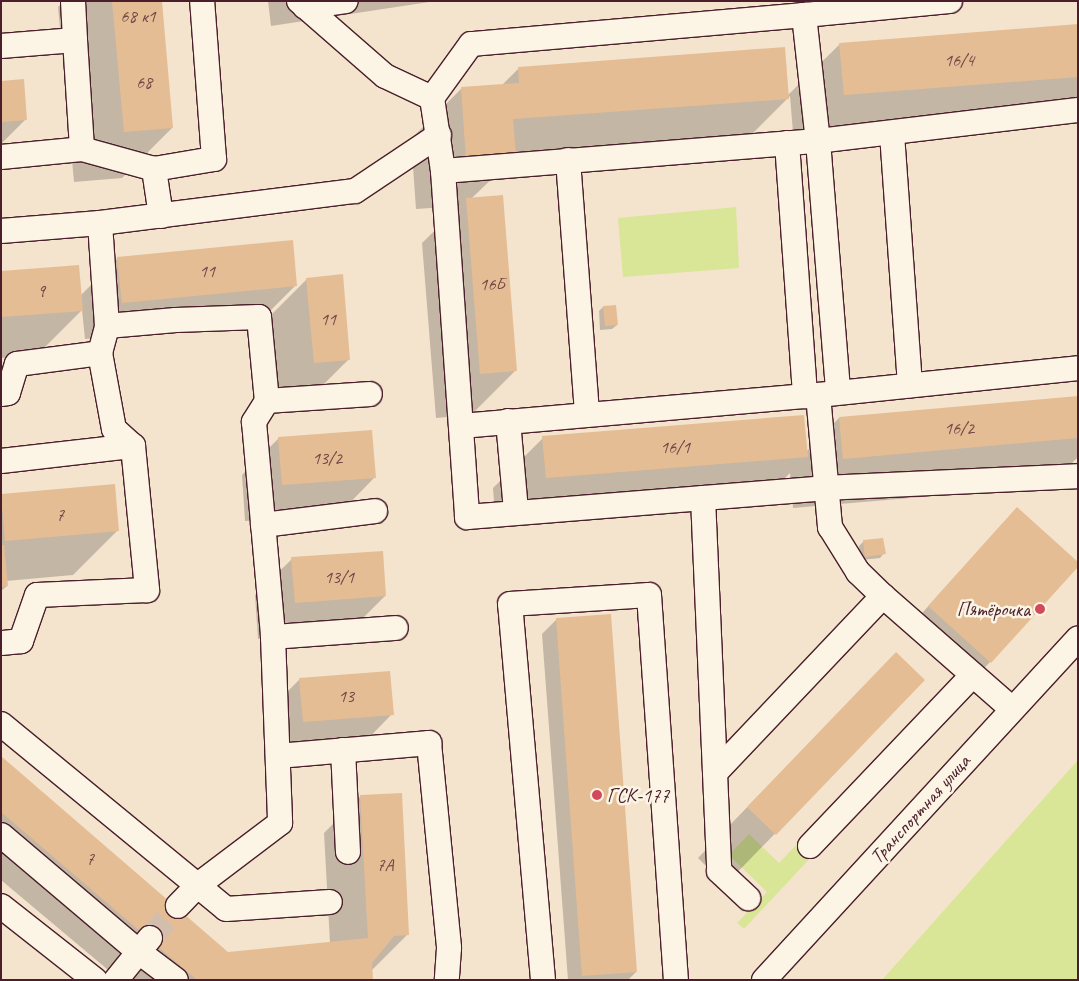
<!DOCTYPE html>
<meta charset="utf-8">
<style>
body{margin:0}
#map{position:relative;width:1079px;height:981px;overflow:hidden;background:#f5e4cd;font-family:Caveat,sans-serif}
div>[style]{position:absolute}
.green>*{inset:0;background:#d9e597}
.shadow>*{inset:0;background:#0003}
.building>*{inset:0;background:#e5bd95}
.minor-tunnel>*{height:24px;margin-top:-12px;transform-origin:0;background:repeating-linear-gradient(90deg,#d3bdad 0 24px,transparent 0 36px)}
.roads{filter:drop-shadow(1px 0 #4a1f2b) drop-shadow(-1px 0 #4a1f2b) drop-shadow(0 1px #4a1f2b) drop-shadow(0 -1px #4a1f2b)}
.minor>*{height:24px;margin:-12px;padding:0 12px;transform-origin:12px;border-radius:12px;background:#fcf5e5}
.dots>*{width:14px;height:14px;translate:-50% -50%;box-sizing:border-box;border:2px solid #fcf5e5;border-radius:50%}
span{translate:-50% -50%;white-space:nowrap;text-align:center;line-height:1.15;-webkit-text-stroke:5px #fcf5e5;paint-order:stroke}
.number-label{font-size:18px;color:#714646}
.number-label span{-webkit-text-stroke-width:0}
.poi-label{font-size:20px;color:#4a1f2b}
.right{translate:-100% -50%;text-align:right}
.left{translate:0 -50%;text-align:left}
.street-label{font-size:20px;color:#4a1f2b}
.frame{position:absolute;inset:0;border:2px solid #4a1f2b;pointer-events:none}
</style>
<div id="map">
<div class="green">
<i style="clip-path:polygon(736px 207px,739px 268px,623px 277px,618px 218px)"></i>
<i style="clip-path:polygon(1078px 760px,1078px 980px,882px 980px)"></i>
<i style="clip-path:polygon(749px 834px,779px 863px,800px 841px,814px 854px,744px 929px,737px 923px,767px 892px,729px 855px)"></i>
</div>
<div class="shadow">
<i style="clip-path:polygon(64px 1px,160px 1px,172px 128px,122px 178px,74px 182px,58px 7px)"></i>
<i style="clip-path:polygon(268px 1px,436px 1px,271px 26px)"></i>
<i style="clip-path:polygon(1078px 26px,1078px 123px,794px 145px,790px 96px,737px 149px,505px 166px,472px 198px,516px 370px,471px 415px,436px 418px,422px 243px,460px 206px,416px 209px,411px 139px,461px 89px,501px 86px,519px 68px,787px 96px,840px 44px)"></i>
<i style="clip-path:polygon(1px 83px,26px 119px,1px 144px)"></i>
<i style="clip-path:polygon(118px 258px,296px 285px,259px 322px,85px 339px,82px 310px,37px 355px,1px 358px,1px 272px,81px 295px)"></i>
<i style="clip-path:polygon(307px 279px,349px 359px,312px 396px,278px 399px,270px 316px)"></i>
<i style="clip-path:polygon(615px 306px,617px 325px,612px 329px,600px 330px,599px 311px,603px 307px)"></i>
<i style="clip-path:polygon(1078px 397px,1078px 457px,1049px 486px,793px 508px,790px 473px,756px 507px,496px 528px,493px 488px,543px 438px,806px 452px,839px 418px)"></i>
<i style="clip-path:polygon(279px 438px,374px 478px,338px 515px,245px 521px,242px 475px)"></i>
<i style="clip-path:polygon(1px 496px,118px 530px,73px 575px,6px 581px,7px 586px,1px 591px)"></i>
<i style="clip-path:polygon(1003px 523px,990px 662px,976px 677px,915px 621px)"></i>
<i style="clip-path:polygon(864px 541px,884px 553px,880px 558px,861px 560px,859px 546px)"></i>
<i style="clip-path:polygon(292px 559px,385px 596px,348px 633px,258px 639px,255px 595px)"></i>
<i style="clip-path:polygon(557px 619px,636px 972px,628px 980px,568px 980px,542px 634px)"></i>
<i style="clip-path:polygon(896px 653px,924px 680px,725px 885px,698px 858px)"></i>
<i style="clip-path:polygon(300px 679px,392px 714px,356px 751px,267px 759px,263px 716px)"></i>
<i style="clip-path:polygon(1px 757px,227px 953px,330px 943px,324px 833px,361px 796px,408px 934px,371px 971px,371px 980px,120px 980px,1px 880px)"></i>
</div>
<div class="building">
<i style="clip-path:polygon(112px 1px,162px 1px,173px 128px,124px 132px)"></i>
<i style="clip-path:polygon(1078px 24px,1078px 77px,844px 95px,839px 43px)"></i>
<i style="clip-path:polygon(785px 47px,789px 99px,513px 119px,516px 156px,466px 160px,461px 87px,519px 83px,518px 67px)"></i>
<i style="clip-path:polygon(24px 79px,27px 120px,1px 122px,1px 81px)"></i>
<i style="clip-path:polygon(503px 195px,517px 371px,480px 374px,466px 198px)"></i>
<i style="clip-path:polygon(293px 240px,297px 286px,122px 303px,117px 257px)"></i>
<i style="clip-path:polygon(79px 265px,83px 311px,1px 317px,1px 271px)"></i>
<i style="clip-path:polygon(343px 274px,350px 360px,314px 363px,306px 278px)"></i>
<i style="clip-path:polygon(616px 305px,618px 325px,605px 326px,603px 306px)"></i>
<i style="clip-path:polygon(1078px 396px,1078px 438px,843px 459px,839px 417px)"></i>
<i style="clip-path:polygon(804px 415px,808px 457px,546px 478px,542px 436px)"></i>
<i style="clip-path:polygon(372px 430px,376px 478px,282px 485px,278px 437px)"></i>
<i style="clip-path:polygon(115px 484px,119px 531px,5px 541px,1px 494px)"></i>
<i style="clip-path:polygon(1017px 507px,1078px 562px,1078px 567px,991px 663px,928px 606px)"></i>
<i style="clip-path:polygon(883px 538px,886px 554px,865px 557px,863px 540px)"></i>
<i style="clip-path:polygon(1px 545px,4px 545px,8px 586px,1px 587px)"></i>
<i style="clip-path:polygon(383px 551px,386px 596px,295px 603px,291px 557px)"></i>
<i style="clip-path:polygon(611px 614px,637px 972px,582px 976px,556px 618px)"></i>
<i style="clip-path:polygon(896px 652px,925px 680px,776px 835px,747px 807px)"></i>
<i style="clip-path:polygon(390px 671px,394px 715px,303px 722px,299px 678px)"></i>
<i style="clip-path:polygon(1px 756px,228px 952px,368px 938px,360px 795px,402px 793px,409px 935px,394px 936px,372px 963px,373px 980px,197px 980px,1px 812px)"></i>
</div>
<div class="minor-tunnel">
<i style="left:150px;top:938px;width:43px;rotate:-48.8deg"></i>
</div>
<div class="roads">
<div class="minor">
<i style="left:73px;top:1px;width:39px;rotate:87deg"></i>
<i style="left:299px;top:1px;width:114px;rotate:41.1deg"></i>
<i style="left:385px;top:76px;width:52px;rotate:25.1deg"></i>
<i style="left:950px;top:1px;width:147px;rotate:174.5deg"></i>
<i style="left:804px;top:15px;width:127px;rotate:83.7deg"></i>
<i style="left:818px;top:141px;width:262px;rotate:-6.8deg"></i>
<i style="left:305px;top:7px;width:41px;rotate:-8.3deg"></i>
<i style="left:804px;top:15px;width:334px;rotate:175deg"></i>
<i style="left:471px;top:44px;width:67px;rotate:125.8deg"></i>
<i style="left:432px;top:98px;width:74px;rotate:81.4deg"></i>
<i style="left:443px;top:171px;width:376px;rotate:-4.6deg"></i>
<i style="left:818px;top:141px;width:252px;rotate:85.4deg"></i>
<i style="left:1px;top:46px;width:74px;rotate:-4.6deg"></i>
<i style="left:75px;top:40px;width:109px;rotate:86.3deg"></i>
<i style="left:82px;top:149px;width:75px;rotate:15.5deg"></i>
<i style="left:892px;top:134px;width:252px;rotate:85.9deg"></i>
<i style="left:787px;top:143px;width:254px;rotate:85.9deg"></i>
<i style="left:1px;top:157px;width:81px;rotate:-5.6deg"></i>
<i style="left:568px;top:160px;width:255px;rotate:85.7deg"></i>
<i style="left:443px;top:171px;width:347px;rotate:86deg"></i>
<i style="left:467px;top:517px;width:359px;rotate:-4.6deg"></i>
<i style="left:825px;top:488px;width:253px;rotate:-2.7deg"></i>
<i style="left:161px;top:216px;width:48px;rotate:-98.5deg"></i>
<i style="left:154px;top:169px;width:61px;rotate:-9.5deg"></i>
<i style="left:214px;top:159px;width:158px;rotate:-94.3deg"></i>
<i style="left:1px;top:231px;width:99px;rotate:-4.6deg"></i>
<i style="left:100px;top:223px;width:257px;rotate:-7.2deg"></i>
<i style="left:355px;top:191px;width:101px;rotate:-33.7deg"></i>
<i style="left:107px;top:326px;width:69px;rotate:-5deg"></i>
<i style="left:176px;top:320px;width:83px;rotate:-2.1deg"></i>
<i style="left:259px;top:317px;width:84px;rotate:84.6deg"></i>
<i style="left:267px;top:401px;width:25px;rotate:122deg"></i>
<i style="left:254px;top:422px;width:216px;rotate:84.9deg"></i>
<i style="left:273px;top:637px;width:186px;rotate:87.8deg"></i>
<i style="left:280px;top:823px;width:103px;rotate:142.9deg"></i>
<i style="left:198px;top:885px;width:29px;rotate:134deg"></i>
<i style="left:100px;top:353px;width:77px;rotate:79.6deg"></i>
<i style="left:114px;top:429px;width:25px;rotate:42deg"></i>
<i style="left:1px;top:394px;width:7px;rotate:-8deg"></i>
<i style="left:8px;top:393px;width:30px;rotate:-73deg"></i>
<i style="left:17px;top:364px;width:84px;rotate:-7.5deg"></i>
<i style="left:100px;top:353px;width:28px;rotate:-75deg"></i>
<i style="left:107px;top:326px;width:103px;rotate:-93.9deg"></i>
<i style="left:818px;top:395px;width:133px;rotate:84.8deg"></i>
<i style="left:830px;top:527px;width:53px;rotate:58.1deg"></i>
<i style="left:858px;top:572px;width:35px;rotate:44deg"></i>
<i style="left:267px;top:401px;width:103px;rotate:-3.9deg"></i>
<i style="left:508px;top:421px;width:90px;rotate:84.9deg"></i>
<i style="left:462px;top:426px;width:357px;rotate:-5deg"></i>
<i style="left:818px;top:395px;width:261px;rotate:-5.9deg"></i>
<i style="left:1px;top:461px;width:133px;rotate:-6.5deg"></i>
<i style="left:133px;top:446px;width:145px;rotate:84.4deg"></i>
<i style="left:147px;top:590px;width:110px;rotate:177.4deg"></i>
<i style="left:37px;top:595px;width:49px;rotate:109.2deg"></i>
<i style="left:21px;top:641px;width:20px;rotate:174deg"></i>
<i style="left:703px;top:498px;width:373px;rotate:87.5deg"></i>
<i style="left:719px;top:871px;width:40px;rotate:43deg"></i>
<i style="left:263px;top:525px;width:113px;rotate:-7.1deg"></i>
<i style="left:273px;top:637px;width:123px;rotate:-4.2deg"></i>
<i style="left:1px;top:724px;width:291px;rotate:39.4deg"></i>
<i style="left:226px;top:909px;width:104px;rotate:-3.9deg"></i>
<i style="left:343px;top:750px;width:102px;rotate:87.2deg"></i>
<i style="left:278px;top:756px;width:152px;rotate:-4.9deg"></i>
<i style="left:429px;top:743px;width:206px;rotate:84.4deg"></i>
<i style="left:449px;top:948px;width:32px;rotate:94deg"></i>
<i style="left:715px;top:773px;width:244px;rotate:-46.5deg"></i>
<i style="left:883px;top:596px;width:171px;rotate:41.2deg"></i>
<i style="left:1px;top:835px;width:181px;rotate:40.3deg"></i>
<i style="left:139px;top:952px;width:46px;rotate:37.1deg"></i>
<i style="left:810px;top:846px;width:236px;rotate:-46.4deg"></i>
<i style="left:1px;top:906px;width:120px;rotate:38.2deg"></i>
<i style="left:116px;top:980px;width:54px;rotate:-51deg"></i>
<i style="left:543px;top:980px;width:377px;rotate:-95deg"></i>
<i style="left:510px;top:604px;width:139px;rotate:-3.7deg"></i>
<i style="left:649px;top:595px;width:386px;rotate:86deg"></i>
<i style="left:764px;top:980px;width:464px;rotate:-47.4deg"></i>
</div>
</div>
<div class="dots">
<i style="left:1040px;top:609px;background:#d1495b"></i>
<i style="left:597px;top:795px;background:#d1495b"></i>
</div>
<div class="number-label">
<span style="left:138px;top:16px">68 к1</span>
<span style="left:959px;top:60px">16/4</span>
<span style="left:144px;top:82px">68</span>
<span style="left:207px;top:271px">11</span>
<span style="left:492px;top:284px">16Б</span>
<span style="left:41px;top:291px">9</span>
<span style="left:328px;top:319px">11</span>
<span style="left:959px;top:428px">16/2</span>
<span style="left:675px;top:447px">16/1</span>
<span style="left:327px;top:458px">13/2</span>
<span style="left:60px;top:515px">7</span>
<span style="left:339px;top:577px">13/1</span>
<span style="left:346px;top:696px">13</span>
<span style="left:90px;top:859px">7</span>
<span style="left:385px;top:865px">7А</span>
</div>
<div class="poi-label">
<span class="right" style="left:1030px;top:609px">Пятёрочка</span>
<span class="left" style="left:607px;top:795px">ГСК-177</span>
</div>
<div class="street-label">
<span style="left:920px;top:809px;rotate:-48deg">Транспортная улица</span>
</div>
<div class="frame"></div>
</div>
